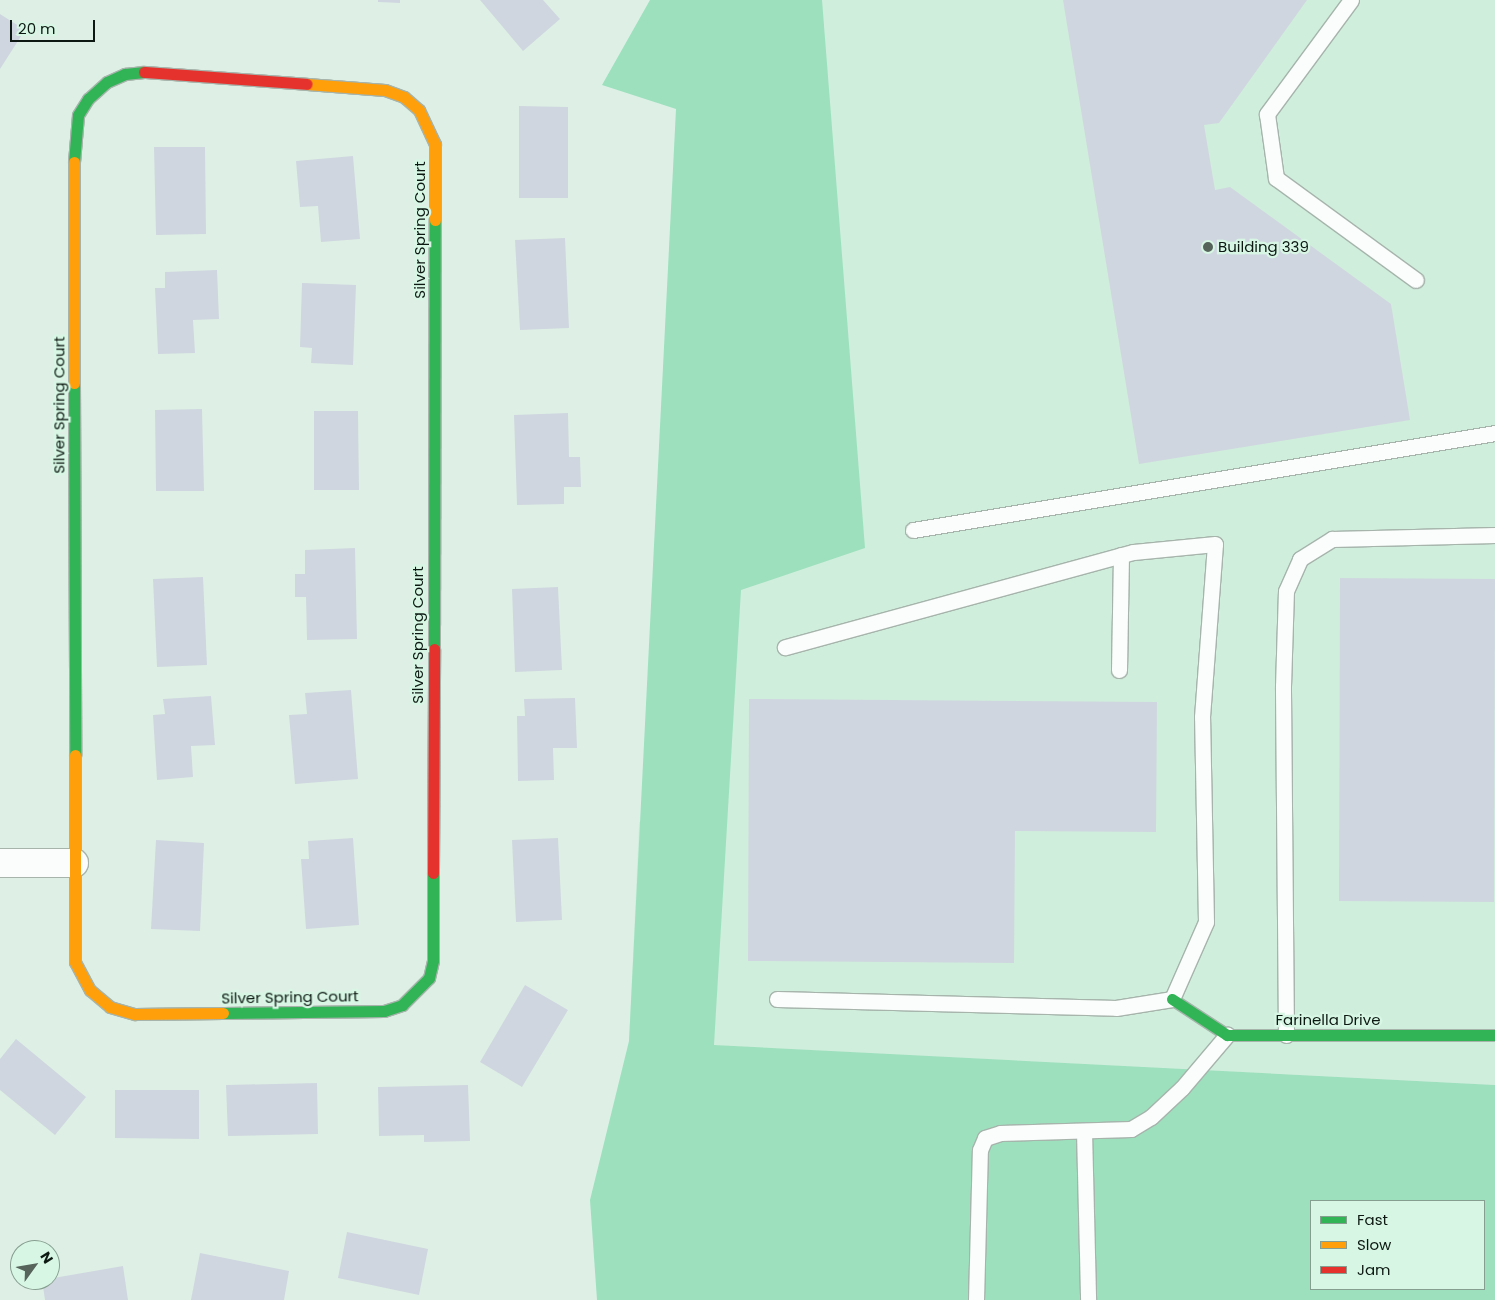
<!DOCTYPE html>
<style>
body{margin:0}
#map{position:relative;width:1495px;height:1300px;overflow:hidden;background:#def0e5;font-family:Poppins,sans-serif}
div>[style]{position:absolute}
.built>*{inset:0;background:#d0eedc}
.forest>*{inset:0;background:#9de0be}
.building>*{inset:0;background:#cfd6df}
.roads{filter:drop-shadow(1px 0 #a6b4ac) drop-shadow(-1px 0 #a6b4ac) drop-shadow(0 1px #a6b4ac) drop-shadow(0 -1px #a6b4ac)}
.lane>*{height:15px;margin:-7.5px;padding:0 7.5px;transform-origin:7.5px;border-radius:7.5px;background:#fafdfb}
.street>*{height:28px;margin:-14px;padding:0 14px;transform-origin:14px;border-radius:14px;background:#fafdfb}
.fast>*{height:11px;margin:-5.5px;padding:0 5.5px;transform-origin:5.5px;border-radius:5.5px;background:#30b455}
.slow>*{height:11px;margin:-5.5px;padding:0 5.5px;transform-origin:5.5px;border-radius:5.5px;background:#ff9f0a}
.jam>*{height:11px;margin:-5.5px;padding:0 5.5px;transform-origin:5.5px;border-radius:5.5px;background:#e5322d}
.dots>*{width:14px;height:14px;translate:-50% -50%;box-sizing:border-box;border:2px solid #d7f7e4;border-radius:50%}
span{translate:-50% -50%;white-space:nowrap;text-align:center;line-height:1.15;-webkit-text-stroke:4.5px #d7f7e4;paint-order:stroke}
.street-label{font-size:15px;color:#0d1812}
.poi-label{font-size:15px;color:#0d1812}
.left{translate:0 -50%;text-align:left}
.legend{position:absolute;left:1310px;top:1200px;width:175px;height:90px;box-sizing:border-box;background:#d7f7e4;border:1px solid #869e90;margin:0;padding:6px 9px;list-style:none;font-size:15px;color:#0d1812}
.legend li{display:flex;align-items:center;gap:10px;height:25px}
.legend b{width:25px;border:1px solid #869e90}
.north{position:absolute;left:10px;top:1240px;width:50px;height:50px;box-sizing:border-box;background:#d7f7e4;border:1px solid #869e90;border-radius:50%;rotate:58deg;font-size:14px;font-weight:700;line-height:20px;text-align:center;color:#0d1812}
.north::after{content:'';display:block;margin:auto;width:18px;height:22px;background:#56645c;clip-path:polygon(50% 0,100% 100%,50% 72%,0 100%)}
.scale{position:absolute;left:10px;top:20px;width:85px;height:22px;box-sizing:border-box;border:2px solid #0d1812;border-top:0;padding-left:6px;font-size:15px;line-height:18px;white-space:nowrap;color:#0d1812;-webkit-text-stroke:4px #d7f7e4;paint-order:stroke}
</style>
<div id="map">
<div class="built">
<i style="clip-path:polygon(696px 0,1495px 0,1495px 1085px,629px 1041px,639px 822px,687px 821px)"></i>
</div>
<div class="forest">
<i style="clip-path:polygon(evenodd,650px 0,822px 0,865px 548px,741px 590px,714px 1045px,1495px 1085px,1495px 1300px,597px 1300px,590px 1200px,629px 1041px,676px 109px,602px 85px,650px 0,1311px 1201px,1484px 1201px,1484px 1289px,1311px 1289px,1311px 1201px)"></i>
</div>
<div class="building">
<i style="clip-path:polygon(378px 0,400px 0,400px 3px,378px 2px)"></i>
<i style="clip-path:polygon(480px 0,543px 0,560px 19px,523px 51px)"></i>
<i style="clip-path:polygon(1063px 0,1307px 0,1219px 123px,1204px 125px,1215px 190px,1230px 187px,1391px 304px,1410px 420px,1139px 464px)"></i>
<i style="clip-path:polygon(0 14px,25px 30px,0 69px)"></i>
<i style="clip-path:polygon(519px 106px,568px 107px,568px 198px,519px 198px)"></i>
<i style="clip-path:polygon(154px 147px,205px 147px,206px 234px,156px 235px)"></i>
<i style="clip-path:polygon(353px 156px,360px 239px,321px 242px,318px 206px,300px 207px,296px 161px)"></i>
<i style="clip-path:polygon(565px 238px,569px 328px,520px 330px,515px 240px)"></i>
<i style="clip-path:polygon(217px 270px,219px 319px,193px 320px,195px 353px,158px 354px,155px 288px,165px 288px,165px 272px)"></i>
<i style="clip-path:polygon(302px 283px,356px 285px,353px 365px,311px 363px,312px 348px,300px 347px)"></i>
<i style="clip-path:polygon(202px 409px,204px 491px,156px 491px,155px 410px)"></i>
<i style="clip-path:polygon(314px 411px,358px 411px,359px 490px,314px 490px)"></i>
<i style="clip-path:polygon(568px 413px,569px 457px,580px 457px,581px 487px,564px 487px,564px 504px,517px 505px,514px 415px)"></i>
<i style="clip-path:polygon(355px 548px,357px 639px,307px 640px,306px 597px,295px 597px,295px 574px,305px 574px,305px 550px)"></i>
<i style="clip-path:polygon(203px 577px,207px 665px,157px 667px,153px 579px)"></i>
<i style="clip-path:polygon(1340px 578px,1495px 579px,1494px 902px,1339px 901px)"></i>
<i style="clip-path:polygon(558px 587px,562px 670px,515px 672px,512px 589px)"></i>
<i style="clip-path:polygon(351px 690px,358px 779px,295px 784px,289px 715px,307px 714px,305px 693px)"></i>
<i style="clip-path:polygon(211px 696px,215px 745px,191px 746px,193px 777px,157px 780px,153px 715px,165px 714px,163px 699px)"></i>
<i style="clip-path:polygon(575px 698px,577px 748px,553px 748px,554px 780px,518px 781px,517px 716px,525px 716px,524px 699px)"></i>
<i style="clip-path:polygon(749px 699px,1157px 702px,1156px 832px,1015px 831px,1014px 963px,748px 961px)"></i>
<i style="clip-path:polygon(353px 838px,359px 925px,306px 929px,301px 859px,309px 859px,308px 841px)"></i>
<i style="clip-path:polygon(558px 838px,562px 920px,516px 922px,512px 840px)"></i>
<i style="clip-path:polygon(156px 840px,204px 843px,200px 931px,151px 929px)"></i>
<i style="clip-path:polygon(525px 985px,568px 1010px,522px 1087px,480px 1062px)"></i>
<i style="clip-path:polygon(16px 1039px,86px 1097px,55px 1135px,0 1090px,0 1059px)"></i>
<i style="clip-path:polygon(317px 1083px,318px 1134px,228px 1136px,226px 1085px)"></i>
<i style="clip-path:polygon(468px 1085px,470px 1141px,424px 1142px,424px 1135px,379px 1136px,378px 1087px)"></i>
<i style="clip-path:polygon(115px 1090px,199px 1090px,199px 1139px,115px 1138px)"></i>
<i style="clip-path:polygon(347px 1232px,428px 1249px,419px 1295px,338px 1278px)"></i>
<i style="clip-path:polygon(200px 1253px,289px 1271px,284px 1300px,191px 1300px)"></i>
<i style="clip-path:polygon(123px 1266px,128px 1300px,45px 1300px,42px 1280px)"></i>
</div>
<div class="roads">
<div class="lane">
<i style="left:1351px;top:0;width:142px;rotate:126.4deg"></i>
<i style="left:1267px;top:114px;width:65px;rotate:82deg"></i>
<i style="left:1276px;top:178px;width:173px;rotate:36.1deg"></i>
<i style="left:913px;top:530px;width:590px;rotate:-9.46deg"></i>
<i style="left:1119px;top:670px;width:115px;rotate:-89deg"></i>
<i style="left:777px;top:999px;width:339px;rotate:1.5deg"></i>
<i style="left:1116px;top:1008px;width:57px;rotate:-9.1deg"></i>
<i style="left:1172px;top:999px;width:84px;rotate:-66.2deg"></i>
<i style="left:1206px;top:922px;width:205px;rotate:-91.1deg"></i>
<i style="left:1202px;top:717px;width:173px;rotate:-85.7deg"></i>
<i style="left:1215px;top:544px;width:82px;rotate:174.4deg"></i>
<i style="left:1133px;top:552px;width:361px;rotate:164.7deg"></i>
<i style="left:1286px;top:1035px;width:349px;rotate:-90.5deg"></i>
<i style="left:1283px;top:686px;width:95px;rotate:-88.2deg"></i>
<i style="left:1286px;top:591px;width:35px;rotate:-66deg"></i>
<i style="left:1300px;top:559px;width:38px;rotate:-32deg"></i>
<i style="left:1332px;top:539px;width:163px;rotate:-1.4deg"></i>
<i style="left:1084px;top:1131px;width:169px;rotate:88.6deg"></i>
<i style="left:976px;top:1300px;width:150px;rotate:-88.5deg"></i>
<i style="left:980px;top:1150px;width:13px;rotate:-67deg"></i>
<i style="left:985px;top:1138px;width:16px;rotate:-18deg"></i>
<i style="left:1000px;top:1133px;width:131px;rotate:-1.7deg"></i>
<i style="left:1131px;top:1129px;width:23px;rotate:-31deg"></i>
<i style="left:1151px;top:1117px;width:42px;rotate:-43.1deg"></i>
<i style="left:1182px;top:1088px;width:70px;rotate:-49.7deg"></i>
</div>
<div class="street">
<i style="left:0;top:863px;width:74px"></i>
</div>
<div class="fast">
<i style="left:74px;top:162px;width:47px;rotate:-85.1deg"></i>
<i style="left:78px;top:115px;width:19px;rotate:-58deg"></i>
<i style="left:88px;top:99px;width:25px;rotate:-42deg"></i>
<i style="left:107px;top:82px;width:20px;rotate:-24deg"></i>
<i style="left:125px;top:74px;width:19px;rotate:-6deg"></i>
<i style="left:74px;top:383px;width:372px;rotate:89.8deg"></i>
<i style="left:434px;top:649px;width:429px;rotate:-89.9deg"></i>
<i style="left:1172px;top:999px;width:66px;rotate:33.2deg"></i>
<i style="left:1227px;top:1035px;width:268px"></i>
<i style="left:223px;top:1013px;width:161px;rotate:-0.7deg"></i>
<i style="left:384px;top:1011px;width:19px;rotate:-18deg"></i>
<i style="left:402px;top:1005px;width:38px;rotate:-45deg"></i>
<i style="left:429px;top:978px;width:18px;rotate:-77deg"></i>
<i style="left:433px;top:960px;width:87px;rotate:-90deg"></i>
</div>
<div class="slow">
<i style="left:307px;top:84px;width:78px;rotate:4.4deg"></i>
<i style="left:385px;top:90px;width:20px;rotate:20deg"></i>
<i style="left:404px;top:97px;width:20px;rotate:41deg"></i>
<i style="left:419px;top:110px;width:38px;rotate:65deg"></i>
<i style="left:435px;top:144px;width:76px;rotate:90deg"></i>
<i style="left:74px;top:162px;width:221px;rotate:90deg"></i>
<i style="left:75px;top:755px;width:207px;rotate:90deg"></i>
<i style="left:75px;top:962px;width:32px;rotate:62deg"></i>
<i style="left:90px;top:990px;width:26px;rotate:40deg"></i>
<i style="left:110px;top:1007px;width:26px;rotate:16deg"></i>
<i style="left:135px;top:1014px;width:88px;rotate:-0.7deg"></i>
</div>
<div class="jam">
<i style="left:144px;top:72px;width:163px;rotate:4.2deg"></i>
<i style="left:433px;top:873px;width:224px;rotate:-89.7deg"></i>
</div>
</div>
<div class="dots">
<i style="left:1208px;top:247px;background:#56645c"></i>
</div>
<div class="street-label">
<span style="left:420px;top:230px;rotate:-90deg">Silver Spring Court</span>
<span style="left:59px;top:405px;rotate:-90deg">Silver Spring Court</span>
<span style="left:418px;top:635px;rotate:-90deg">Silver Spring Court</span>
<span style="left:290px;top:997px;rotate:-1deg">Silver Spring Court</span>
<span style="left:1328px;top:1020px">Farinella Drive</span>
</div>
<div class="poi-label">
<span class="left" style="left:1218px;top:247px">Building 339</span>
</div>
<ul class="legend">
<li><b style="height:6px;background:#30b455"></b>Fast</li>
<li><b style="height:6px;background:#ff9f0a"></b>Slow</li>
<li><b style="height:6px;background:#e5322d"></b>Jam</li>
</ul>
<div class="north">N</div>
<div class="scale">20 m</div>
</div>
